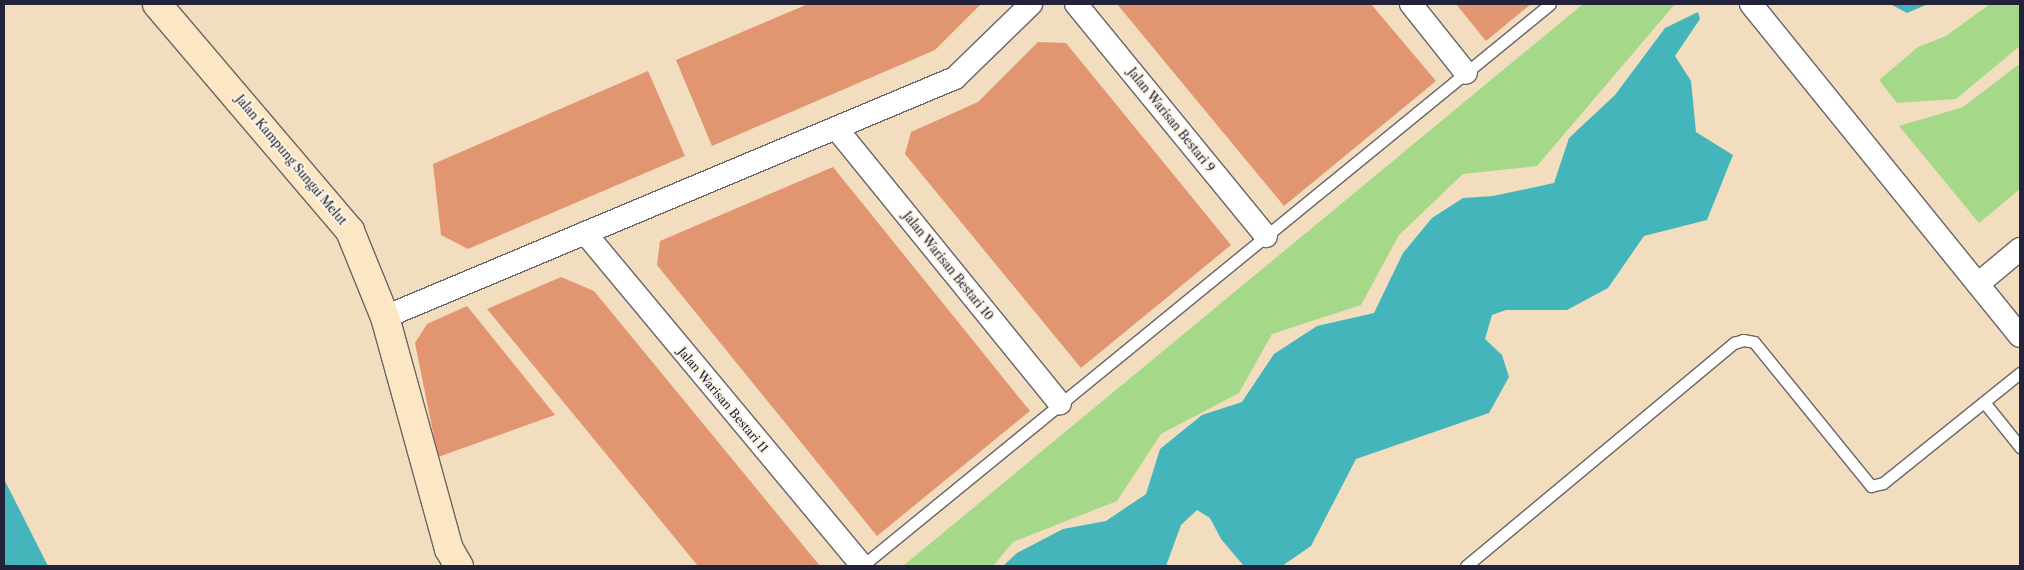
<!DOCTYPE html>
<style>
body{margin:0}
#map{position:relative;width:2024px;height:570px;overflow:hidden;background:#f2debf;font-family:"Libre Caslon Text",serif}
div>[style]{position:absolute}
.green>*{inset:0;background:#a5d989}
.water>*{inset:0;background:#45b5bc}
.building>*{inset:0;background:#e29571}
.roads{filter:drop-shadow(1px 0 #6b6469) drop-shadow(-1px 0 #6b6469) drop-shadow(0 1px #6b6469) drop-shadow(0 -1px #6b6469)}
.lane>*{height:11px;margin:-5.5px;padding:0 5.5px;transform-origin:5.5px;border-radius:5.5px;background:#fff}
.street>*{height:22px;margin:-11px;padding:0 11px;transform-origin:11px;border-radius:11px;background:#fff}
.secondary>*{height:28px;margin:-14px;padding:0 14px;transform-origin:14px;border-radius:14px;background:#fce6c4}
span{translate:-50% -50%;white-space:nowrap;text-align:center;line-height:1.15;-webkit-text-stroke:4px #fcf5e5;paint-order:stroke}
.street-label{font-size:12px;color:#22223b}
.frame{position:absolute;inset:0;border:5px solid #22223b;pointer-events:none}
</style>
<div id="map">
<div class="green">
<i style="clip-path:polygon(1583px 4px,1675px 4px,1537px 166px,1463px 174px,1399px 235px,1361px 305px,1272px 334px,1239px 393px,1161px 434px,1117px 501px,1013px 542px,993px 566px,903px 566px)"></i>
<i style="clip-path:polygon(1990px 4px,2020px 4px,2020px 46px,1956px 99px,1897px 103px,1879px 80px,1918px 47px,1946px 36px)"></i>
<i style="clip-path:polygon(2018px 65px,2020px 68px,2020px 189px,1979px 223px,1899px 126px,1963px 107px)"></i>
</div>
<div class="water">
<i style="clip-path:polygon(1890px 4px,1928px 4px,1907px 13px)"></i>
<i style="clip-path:polygon(1698px 12px,1700px 19px,1675px 56px,1691px 81px,1696px 132px,1733px 155px,1707px 220px,1644px 236px,1608px 288px,1567px 310px,1506px 310px,1492px 315px,1485px 339px,1502px 355px,1509px 377px,1489px 413px,1356px 459px,1311px 546px,1282px 566px,1243px 565px,1221px 539px,1210px 518px,1197px 510px,1181px 525px,1166px 566px,1003px 566px,1017px 553px,1063px 529px,1106px 521px,1146px 494px,1160px 449px,1202px 415px,1242px 402px,1274px 354px,1317px 326px,1374px 313px,1403px 253px,1432px 218px,1463px 198px,1493px 196px,1554px 183px,1569px 138px,1615px 95px,1665px 28px)"></i>
<i style="clip-path:polygon(4px 479px,48px 566px,4px 566px)"></i>
</div>
<div class="building">
<i style="clip-path:polygon(808px 4px,981px 4px,935px 50px,712px 146px,676px 60px)"></i>
<i style="clip-path:polygon(1117px 4px,1371px 4px,1436px 81px,1284px 206px)"></i>
<i style="clip-path:polygon(1456px 4px,1531px 4px,1486px 41px)"></i>
<i style="clip-path:polygon(1038px 42px,1066px 43px,1231px 245px,1081px 368px,905px 154px,911px 132px,978px 102px)"></i>
<i style="clip-path:polygon(648px 71px,685px 156px,468px 249px,441px 235px,433px 164px)"></i>
<i style="clip-path:polygon(833px 167px,1030px 411px,877px 536px,657px 265px,660px 241px)"></i>
<i style="clip-path:polygon(561px 277px,594px 291px,820px 566px,698px 566px,487px 309px)"></i>
<i style="clip-path:polygon(467px 306px,555px 415px,438px 457px,415px 343px,427px 324px)"></i>
</div>
<div class="roads">
<div class="lane">
<i style="left:1984px;top:402px;width:58px;rotate:51.3deg"></i>
<i style="left:862px;top:566px;width:888px;rotate:-39.24deg"></i>
<i style="left:1466px;top:566px;width:349px;rotate:-39.8deg"></i>
<i style="left:1734px;top:343px;width:9px;rotate:-18deg"></i>
<i style="left:1743px;top:340px;width:11px;rotate:10deg"></i>
<i style="left:1754px;top:342px;width:186px;rotate:50.9deg"></i>
<i style="left:1871px;top:486px;width:12px;rotate:-14deg"></i>
<i style="left:1883px;top:483px;width:176px;rotate:-38.8deg"></i>
</div>
<div class="street">
<i style="left:1076px;top:4px;width:300px;rotate:50.7deg"></i>
<i style="left:1411px;top:4px;width:88px;rotate:51.4deg"></i>
<i style="left:1751px;top:4px;width:427px;rotate:51deg"></i>
<i style="left:836px;top:128px;width:355px;rotate:50.9deg"></i>
<i style="left:585px;top:233px;width:433px;rotate:50.2deg"></i>
<i style="left:1978px;top:284px;width:55px;rotate:-39.8deg"></i>
<i style="left:385px;top:317px;width:618px;rotate:-22.75deg"></i>
<i style="left:955px;top:78px;width:106px;rotate:-44.2deg"></i>
</div>
<div class="secondary">
<i style="left:157px;top:4px;width:298px;rotate:49.6deg"></i>
<i style="left:350px;top:231px;width:93px;rotate:67.9deg"></i>
<i style="left:385px;top:317px;width:241px;rotate:74.6deg"></i>
<i style="left:449px;top:549px;width:20px;rotate:60deg"></i>
</div>
</div>
<div class="street-label">
<span style="left:1171px;top:120px;rotate:51deg">Jalan Warisan Bestari 9</span>
<span style="left:291px;top:160px;rotate:50deg">Jalan Kampung Sungai Melut</span>
<span style="left:948px;top:266px;rotate:51deg">Jalan Warisan Bestari 10</span>
<span style="left:723px;top:400px;rotate:50deg">Jalan Warisan Bestari 11</span>
</div>
<div class="frame"></div>
</div>
